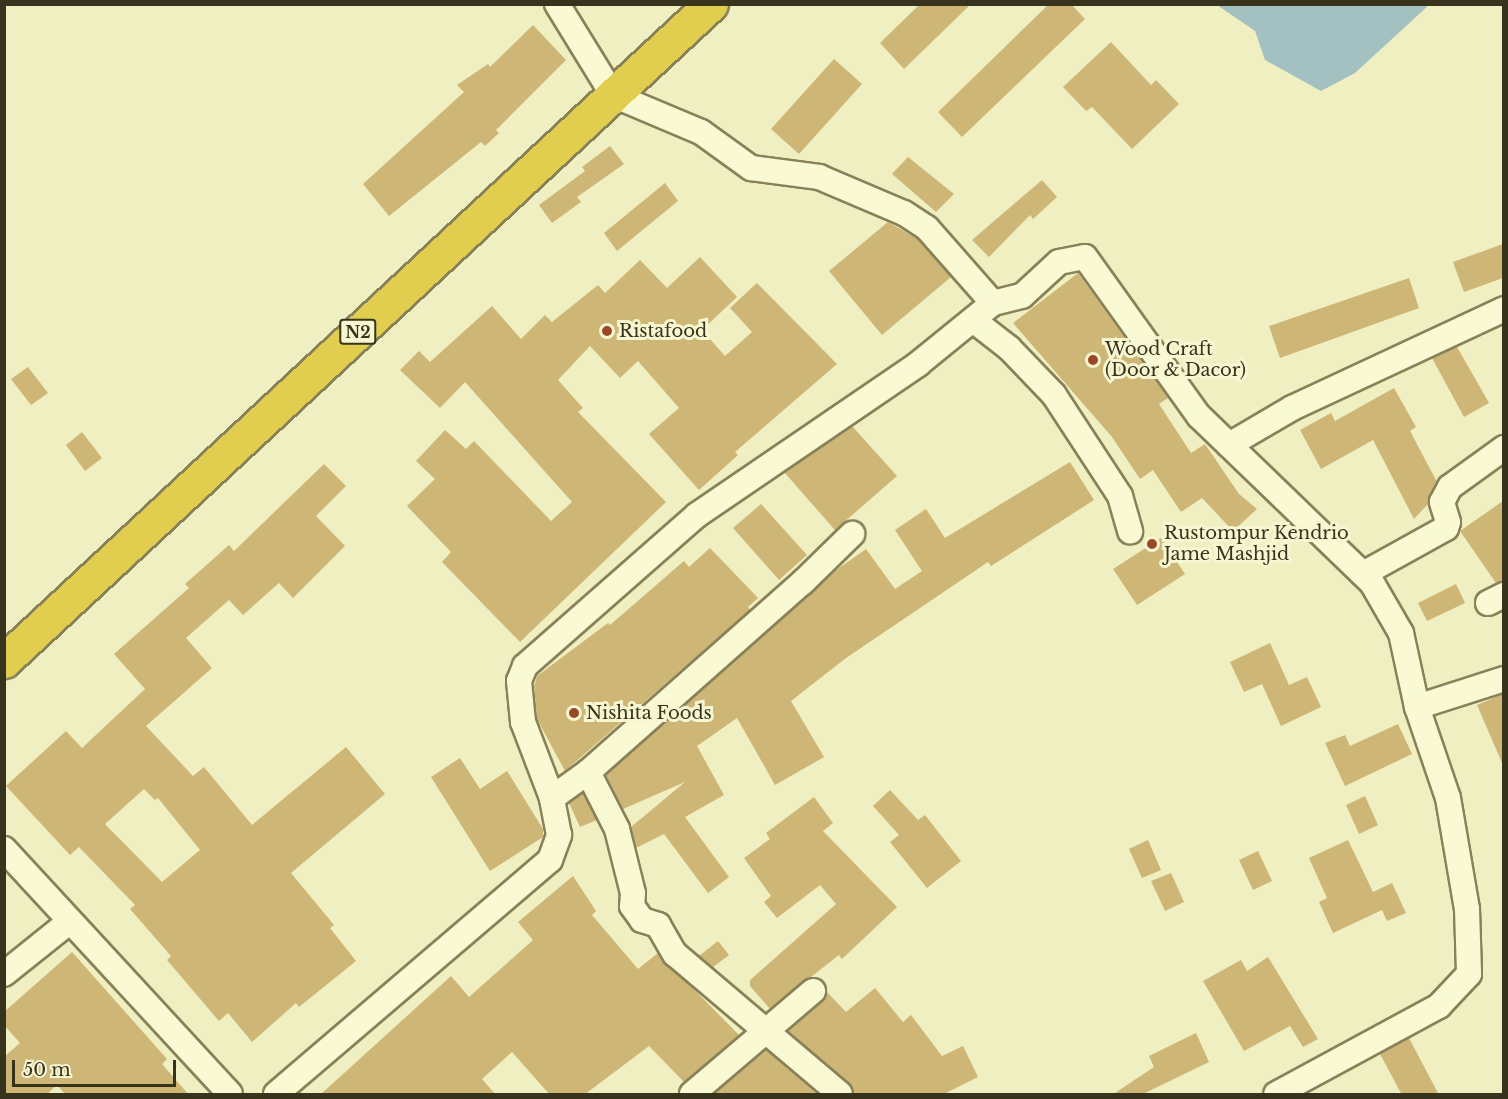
<!DOCTYPE html>
<style>
body{margin:0}
#map{position:relative;width:1508px;height:1099px;overflow:hidden;background:#efefc1;font-family:"Libre Baskerville",serif}
div>[style]{position:absolute}
.water>*{inset:0;background:#a4c1c1}
.building>*{inset:0;background:#ceb676}
.roads{filter:drop-shadow(2px 0 #898158) drop-shadow(-2px 0 #898158) drop-shadow(0 2px #898158) drop-shadow(0 -2px #898158)}
.minor>*{height:24px;margin:-12px;padding:0 12px;transform-origin:12px;border-radius:12px;background:#f9fad4}
.highway>*{height:33px;margin:-16.5px;padding:0 16.5px;transform-origin:16.5px;border-radius:16.5px;background:#e1ce4f}
.dots>*{width:16px;height:16px;translate:-50% -50%;box-sizing:border-box;border:3px solid #f6f6d1;border-radius:50%}
span{translate:-50% -50%;white-space:nowrap;text-align:center;line-height:1.15;-webkit-text-stroke:6px #f6f6d1;paint-order:stroke}
.shield-label span{padding:2px 4px;background:#f6f6d1;border:2px solid;border-radius:4px;-webkit-text-stroke-width:0}
.shield-label{font-size:16px;color:#38331d;font-weight:700}
.poi-label{font-size:18px;color:#38331d}
.left{translate:0 -50%;text-align:left}
.frame{position:absolute;inset:0;border:6px solid #38331d;pointer-events:none}
.scale{position:absolute;left:12px;top:1060px;width:164px;height:27px;box-sizing:border-box;border:3px solid #38331d;border-top:0;padding-left:8px;font-size:18px;line-height:21px;white-space:nowrap;color:#38331d;-webkit-text-stroke:4px #f6f6d1;paint-order:stroke}
</style>
<div id="map">
<div class="water">
<i style="clip-path:polygon(1217px 5px,1429px 5px,1355px 73px,1321px 91px,1265px 60px,1255px 31px)"></i>
</div>
<div class="building">
<i style="clip-path:polygon(920px 4px,971px 4px,904px 69px,880px 43px)"></i>
<i style="clip-path:polygon(1049px 4px,1071px 4px,1085px 19px,962px 137px,938px 112px)"></i>
<i style="clip-path:polygon(533px 25px,566px 60px,496px 130px,499px 133px,485px 146px,481px 142px,389px 216px,363px 184px,464px 92px,457px 85px,488px 64px,490px 67px)"></i>
<i style="clip-path:polygon(1111px 42px,1151px 85px,1156px 80px,1179px 104px,1132px 149px,1092px 107px,1086px 111px,1063px 87px)"></i>
<i style="clip-path:polygon(834px 59px,862px 84px,799px 154px,771px 129px)"></i>
<i style="clip-path:polygon(610px 146px,624px 164px,577px 197px,581px 202px,552px 223px,539px 205px,585px 171px,582px 167px)"></i>
<i style="clip-path:polygon(908px 157px,954px 194px,936px 212px,892px 174px)"></i>
<i style="clip-path:polygon(1042px 180px,1057px 197px,1033px 219px,1030px 215px,989px 257px,972px 240px)"></i>
<i style="clip-path:polygon(665px 183px,678px 201px,617px 251px,604px 233px)"></i>
<i style="clip-path:polygon(888px 222px,918px 239px,951px 277px,882px 335px,829px 271px)"></i>
<i style="clip-path:polygon(1503px 244px,1503px 278px,1464px 292px,1453px 262px)"></i>
<i style="clip-path:polygon(700px 257px,737px 297px,702px 330px,725px 356px,752px 332px,730px 308px,757px 283px,837px 364px,735px 452px,738px 455px,699px 490px,649px 434px,679px 408px,638px 361px,620px 378px,590px 346px,558px 380px,583px 408px,578px 412px,666px 502px,520px 642px,442px 562px,451px 552px,407px 506px,435px 479px,416px 461px,445px 430px,466px 449px,474px 441px,551px 521px,572px 502px,465px 382px,440px 408px,400px 370px,419px 351px,430px 362px,492px 306px,521px 339px,545px 315px,552px 322px,598px 285px,605px 293px,640px 260px,667px 288px)"></i>
<i style="clip-path:polygon(1078px 273px,1168px 398px,1159px 404px,1191px 453px,1205px 444px,1239px 494px,1257px 509px,1233px 531px,1202px 498px,1181px 512px,1153px 470px,1140px 479px,1112px 437px,1013px 323px)"></i>
<i style="clip-path:polygon(1409px 278px,1419px 308px,1280px 358px,1269px 326px)"></i>
<i style="clip-path:polygon(1457px 347px,1489px 403px,1464px 417px,1432px 358px)"></i>
<i style="clip-path:polygon(28px 367px,48px 393px,31px 405px,11px 379px)"></i>
<i style="clip-path:polygon(1394px 388px,1416px 427px,1410px 431px,1437px 482px,1428px 504px,1414px 519px,1373px 440px,1321px 469px,1300px 430px,1331px 413px,1335px 421px)"></i>
<i style="clip-path:polygon(852px 426px,897px 476px,835px 530px,784px 472px)"></i>
<i style="clip-path:polygon(82px 432px,102px 458px,85px 471px,66px 445px)"></i>
<i style="clip-path:polygon(1070px 462px,1094px 500px,991px 566px,988px 562px,846px 658px,791px 701px,824px 757px,775px 785px,737px 718px,697px 746px,724px 795px,685px 817px,729px 877px,708px 893px,664px 834px,636px 848px,631px 827px,685px 782px,623px 809px,606px 775px,835px 571px,866px 549px,895px 589px,922px 571px,895px 530px,926px 509px,945px 538px)"></i>
<i style="clip-path:polygon(evenodd,324px 464px,346px 486px,316px 516px,345px 546px,293px 598px,279px 583px,243px 615px,229px 600px,186px 638px,212px 668px,146px 726px,193px 776px,204px 767px,252px 825px,346px 747px,385px 794px,291px 873px,334px 925px,330px 928px,356px 961px,299px 1007px,296px 1003px,252px 1042px,228px 1013px,219px 1021px,167px 960px,171px 956px,130px 909px,135px 905px,79px 847px,70px 855px,6px 786px,66px 731px,82px 748px,145px 689px,114px 654px,189px 588px,185px 584px,229px 545px,234px 551px,324px 464px,144px 789px,155px 800px,158px 798px,200px 850px,162px 882px,105px 824px,144px 789px)"></i>
<i style="clip-path:polygon(1503px 501px,1503px 581px,1496px 583px,1460px 531px)"></i>
<i style="clip-path:polygon(761px 504px,807px 555px,779px 580px,733px 528px)"></i>
<i style="clip-path:polygon(1161px 538px,1185px 574px,1137px 605px,1113px 569px)"></i>
<i style="clip-path:polygon(710px 548px,758px 598px,748px 607px,750px 610px,565px 771px,537px 719px,534px 687px,537px 676px,608px 623px,610px 625px,684px 561px,689px 567px)"></i>
<i style="clip-path:polygon(1456px 584px,1465px 603px,1427px 621px,1418px 603px)"></i>
<i style="clip-path:polygon(1270px 643px,1289px 685px,1307px 677px,1321px 707px,1281px 726px,1262px 684px,1244px 692px,1230px 662px)"></i>
<i style="clip-path:polygon(1503px 694px,1503px 765px,1477px 705px)"></i>
<i style="clip-path:polygon(1398px 724px,1412px 754px,1345px 786px,1325px 743px,1345px 735px,1350px 746px)"></i>
<i style="clip-path:polygon(460px 758px,480px 789px,507px 771px,543px 829px,543px 837px,490px 871px,431px 777px)"></i>
<i style="clip-path:polygon(890px 790px,918px 820px,925px 815px,961px 861px,927px 888px,890px 842px,899px 835px,873px 806px)"></i>
<i style="clip-path:polygon(583px 793px,597px 820px,580px 827px,569px 803px)"></i>
<i style="clip-path:polygon(1365px 796px,1378px 825px,1359px 834px,1346px 805px)"></i>
<i style="clip-path:polygon(814px 797px,833px 823px,823px 831px,897px 907px,842px 959px,839px 955px,770px 1009px,750px 986px,750px 980px,836px 904px,820px 885px,777px 918px,764px 902px,771px 896px,744px 858px,770px 839px,766px 833px)"></i>
<i style="clip-path:polygon(1148px 840px,1161px 870px,1142px 878px,1129px 849px)"></i>
<i style="clip-path:polygon(1348px 840px,1373px 892px,1392px 883px,1406px 913px,1387px 921px,1382px 910px,1333px 933px,1319px 902px,1327px 898px,1309px 858px)"></i>
<i style="clip-path:polygon(1258px 851px,1272px 881px,1253px 890px,1239px 860px)"></i>
<i style="clip-path:polygon(1171px 873px,1184px 902px,1165px 911px,1151px 881px)"></i>
<i style="clip-path:polygon(573px 876px,596px 911px,592px 915px,638px 969px,658px 953px,739px 1035px,684px 1082px,649px 1046px,584px 1095px,550px 1095px,512px 1052px,482px 1079px,496px 1095px,320px 1095px,451px 976px,469px 997px,533px 940px,518px 922px)"></i>
<i style="clip-path:polygon(718px 941px,729px 955px,713px 967px,699px 956px)"></i>
<i style="clip-path:polygon(72px 952px,167px 1059px,162px 1064px,189px 1095px,66px 1095px,57px 1085px,46px 1095px,4px 1095px,4px 1057px,20px 1043px,4px 1025px,4px 1012px)"></i>
<i style="clip-path:polygon(1268px 957px,1318px 1039px,1303px 1047px,1290px 1026px,1244px 1051px,1203px 981px,1241px 960px,1247px 971px)"></i>
<i style="clip-path:polygon(875px 988px,903px 1022px,911px 1015px,942px 1056px,963px 1046px,978px 1077px,942px 1095px,854px 1095px,849px 1083px,788px 1031px,822px 1002px,827px 992px,846px 1012px)"></i>
<i style="clip-path:polygon(1196px 1033px,1209px 1062px,1141px 1095px,1112px 1095px,1154px 1067px,1149px 1056px)"></i>
<i style="clip-path:polygon(1409px 1038px,1439px 1095px,1402px 1095px,1380px 1054px)"></i>
<i style="clip-path:polygon(766px 1050px,819px 1095px,713px 1095px)"></i>
</div>
<div class="roads">
<div class="minor">
<i style="left:557px;top:4px;width:107px;rotate:58.4deg"></i>
<i style="left:613px;top:95px;width:95px;rotate:22.8deg"></i>
<i style="left:701px;top:132px;width:62px;rotate:35.8deg"></i>
<i style="left:751px;top:168px;width:69px;rotate:7.5deg"></i>
<i style="left:819px;top:177px;width:92px;rotate:23deg"></i>
<i style="left:904px;top:213px;width:27px;rotate:33deg"></i>
<i style="left:927px;top:228px;width:100px;rotate:48.7deg"></i>
<i style="left:993px;top:303px;width:30px;rotate:-14deg"></i>
<i style="left:1022px;top:296px;width:50px;rotate:-42.6deg"></i>
<i style="left:1059px;top:262px;width:26px;rotate:-11deg"></i>
<i style="left:1085px;top:257px;width:196px;rotate:54.4deg"></i>
<i style="left:1199px;top:416px;width:240px;rotate:44deg"></i>
<i style="left:1372px;top:583px;width:58px;rotate:59.9deg"></i>
<i style="left:1401px;top:633px;width:76px;rotate:77.8deg"></i>
<i style="left:1417px;top:707px;width:96px;rotate:71.2deg"></i>
<i style="left:1448px;top:798px;width:113px;rotate:80.3deg"></i>
<i style="left:1467px;top:909px;width:65px;rotate:88.2deg"></i>
<i style="left:1469px;top:974px;width:44px;rotate:133.2deg"></i>
<i style="left:1439px;top:1006px;width:185px;rotate:151.6deg"></i>
<i style="left:973px;top:320px;width:46px;rotate:37.9deg"></i>
<i style="left:1009px;top:348px;width:65px;rotate:46.2deg"></i>
<i style="left:1054px;top:395px;width:121px;rotate:56.8deg"></i>
<i style="left:1120px;top:496px;width:37px;rotate:74deg"></i>
<i style="left:1229px;top:445px;width:73px;rotate:-30.4deg"></i>
<i style="left:1292px;top:408px;width:234px;rotate:-25deg"></i>
<i style="left:1363px;top:574px;width:95px;rotate:-29deg"></i>
<i style="left:1446px;top:528px;width:6px;rotate:-72deg"></i>
<i style="left:1448px;top:522px;width:21px;rotate:-107deg"></i>
<i style="left:1442px;top:502px;width:17px;rotate:-62deg"></i>
<i style="left:1450px;top:487px;width:67px;rotate:-35.8deg"></i>
<i style="left:1488px;top:603px;width:18px;rotate:-27deg"></i>
<i style="left:1417px;top:707px;width:91px;rotate:-17.8deg"></i>
<i style="left:588px;top:772px;width:64px;rotate:63deg"></i>
<i style="left:617px;top:829px;width:66px;rotate:76deg"></i>
<i style="left:633px;top:893px;width:13px;rotate:94deg"></i>
<i style="left:632px;top:906px;width:17px;rotate:54deg"></i>
<i style="left:642px;top:920px;width:17px;rotate:17deg"></i>
<i style="left:658px;top:925px;width:34px;rotate:60deg"></i>
<i style="left:675px;top:954px;width:216px;rotate:40.3deg"></i>
<i style="left:552px;top:798px;width:44px;rotate:-35.8deg"></i>
<i style="left:588px;top:772px;width:287px;rotate:-41.5deg"></i>
<i style="left:803px;top:582px;width:69px;rotate:-44.4deg"></i>
<i style="left:4px;top:849px;width:333px;rotate:47.3deg"></i>
<i style="left:4px;top:974px;width:83px;rotate:-38.7deg"></i>
<i style="left:276px;top:1094px;width:360px;rotate:-40.5deg"></i>
<i style="left:550px;top:860px;width:27px;rotate:-70deg"></i>
<i style="left:559px;top:835px;width:38px;rotate:-101deg"></i>
<i style="left:552px;top:798px;width:81px;rotate:-110.9deg"></i>
<i style="left:523px;top:722px;width:41px;rotate:-95.6deg"></i>
<i style="left:519px;top:681px;width:16px;rotate:-68deg"></i>
<i style="left:525px;top:666px;width:229px;rotate:-41.3deg"></i>
<i style="left:697px;top:515px;width:268px;rotate:-34.3deg"></i>
<i style="left:918px;top:364px;width:97px;rotate:-39.1deg"></i>
<i style="left:692px;top:1094px;width:159px;rotate:-40.4deg"></i>
</div>
<div class="highway">
<i style="left:4px;top:661px;width:965px;rotate:-42.9deg"></i>
</div>
</div>
<div class="dots">
<i style="left:607px;top:331px;background:#9a4926"></i>
<i style="left:1093px;top:360px;background:#9a4926"></i>
<i style="left:1152px;top:544px;background:#9a4926"></i>
<i style="left:574px;top:713px;background:#9a4926"></i>
</div>
<div class="shield-label">
<span style="left:358px;top:332px">N2</span>
</div>
<div class="poi-label">
<span class="left" style="left:619px;top:331px">Ristafood</span>
<span class="left" style="left:1105px;top:360px">Wood Craft<br>(Door &amp; Dacor)</span>
<span class="left" style="left:1164px;top:544px">Rustompur Kendrio<br>Jame Mashjid</span>
<span class="left" style="left:586px;top:713px">Nishita Foods</span>
</div>
<div class="frame"></div>
<div class="scale">50 m</div>
</div>
